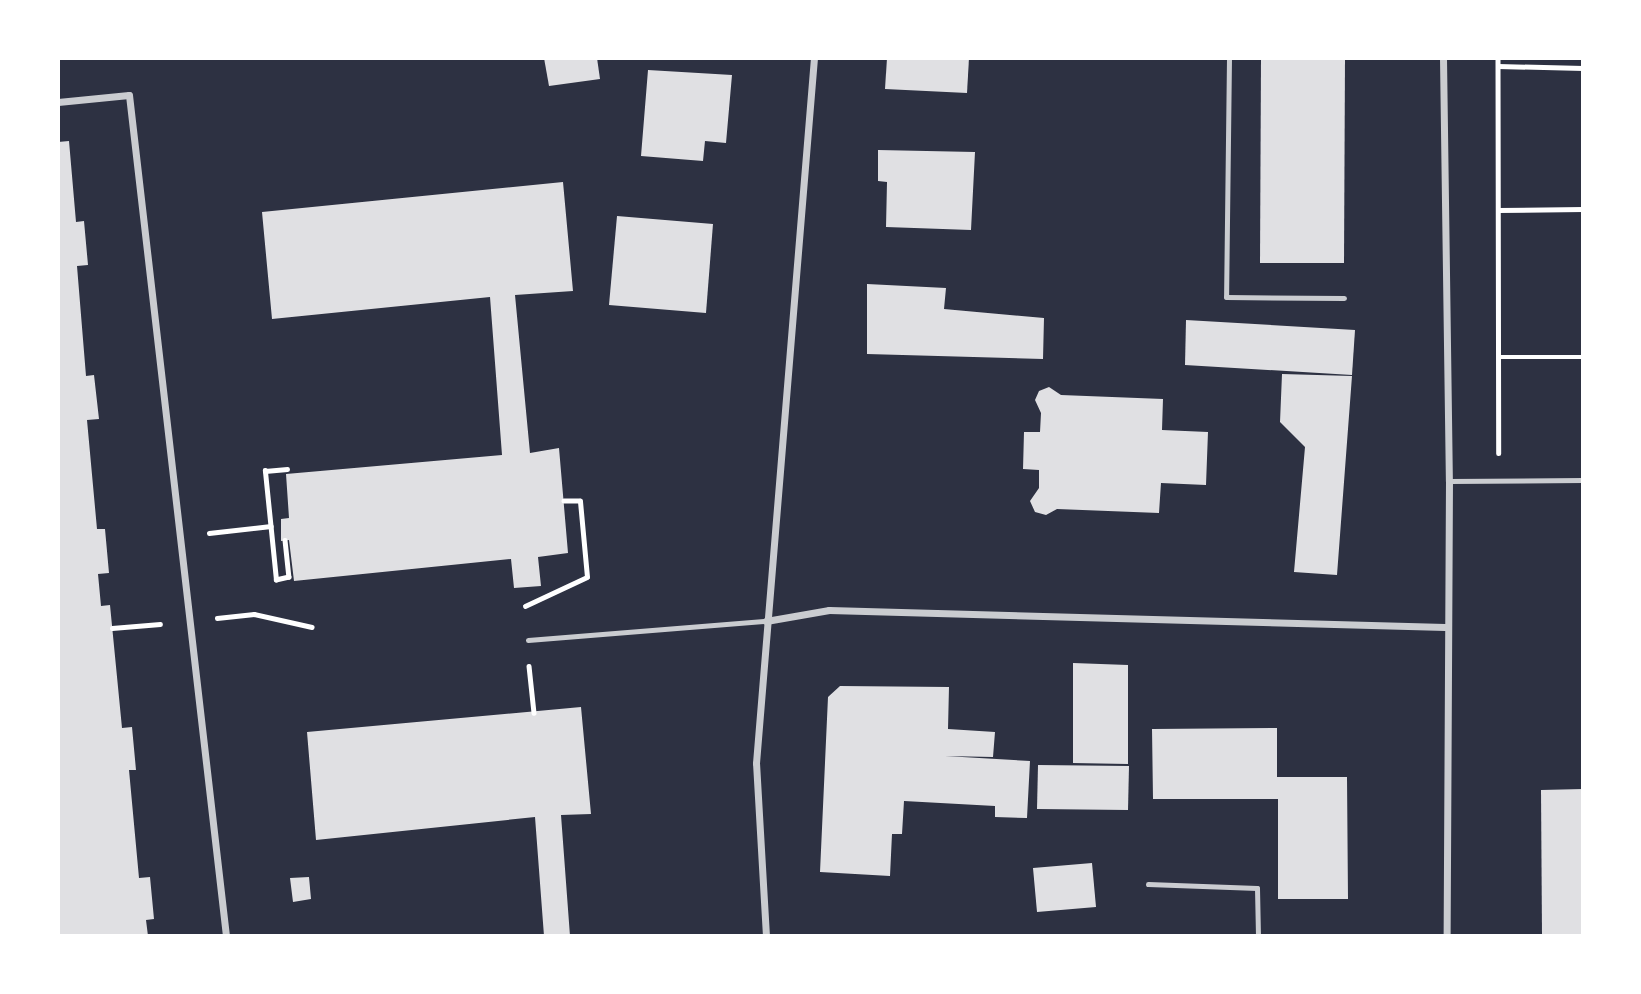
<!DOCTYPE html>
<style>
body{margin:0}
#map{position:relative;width:1641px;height:994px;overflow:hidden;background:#2d3142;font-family:"Nunito Sans",sans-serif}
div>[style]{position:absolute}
.building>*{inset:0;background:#e0e0e3}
.path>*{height:4.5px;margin:-2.25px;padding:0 2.25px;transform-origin:2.25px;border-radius:2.25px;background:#fff}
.service>*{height:5px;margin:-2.5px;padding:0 2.5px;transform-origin:2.5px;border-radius:2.5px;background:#caccd0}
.minor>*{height:7px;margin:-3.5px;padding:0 3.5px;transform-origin:3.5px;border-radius:3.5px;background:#caccd0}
span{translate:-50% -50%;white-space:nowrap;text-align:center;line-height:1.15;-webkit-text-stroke:5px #fff;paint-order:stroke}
.frame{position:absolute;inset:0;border:60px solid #fff;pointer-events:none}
</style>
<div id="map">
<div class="building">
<i style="clip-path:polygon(544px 58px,597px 58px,600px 79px,549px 86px)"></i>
<i style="clip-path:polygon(887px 58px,969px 58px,967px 93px,885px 89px)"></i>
<i style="clip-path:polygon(1261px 58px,1345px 58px,1344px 263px,1260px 263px)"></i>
<i style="clip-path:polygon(648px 70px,732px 75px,726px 143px,705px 141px,703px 161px,641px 156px)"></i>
<i style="clip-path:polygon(69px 141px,76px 222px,84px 221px,88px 265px,77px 266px,86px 376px,94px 375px,99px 419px,87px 420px,97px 529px,105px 529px,109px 573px,98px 574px,101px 606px,110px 605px,122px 728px,132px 727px,136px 770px,129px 770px,139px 878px,150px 877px,154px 919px,146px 920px,148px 936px,58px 936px,58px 142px)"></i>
<i style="clip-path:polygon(878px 150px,975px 152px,971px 230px,886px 227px,887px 182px,878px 181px)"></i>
<i style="clip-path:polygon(563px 182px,573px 291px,515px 295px,530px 453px,559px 448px,568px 553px,538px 557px,541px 586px,514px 588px,511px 559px,294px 581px,289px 540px,281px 541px,281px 519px,289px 518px,286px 474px,502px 455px,490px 297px,272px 319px,262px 212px)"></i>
<i style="clip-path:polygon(617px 216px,713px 224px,706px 313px,609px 305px)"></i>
<i style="clip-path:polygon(867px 284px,946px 288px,944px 309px,1044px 318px,1043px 359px,867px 354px)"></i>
<i style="clip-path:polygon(1186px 320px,1355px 330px,1352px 375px,1185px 365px)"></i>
<i style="clip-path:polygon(1282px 374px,1352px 376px,1337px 575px,1294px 572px,1305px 447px,1280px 422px)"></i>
<i style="clip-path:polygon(1049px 387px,1061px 395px,1163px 399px,1162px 430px,1208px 432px,1206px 485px,1161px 483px,1159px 513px,1057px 509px,1046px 515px,1035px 512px,1030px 501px,1039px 488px,1039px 470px,1023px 469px,1024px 432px,1040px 432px,1041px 413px,1035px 400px,1039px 391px)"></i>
<i style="clip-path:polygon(1073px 663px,1128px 665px,1128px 764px,1073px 763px)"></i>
<i style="clip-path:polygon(840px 686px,949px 687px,948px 729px,995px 732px,993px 757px,945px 756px,1030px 761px,1027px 818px,995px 817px,995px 806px,904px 801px,902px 834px,892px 834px,890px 876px,820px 872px,828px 697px)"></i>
<i style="clip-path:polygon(581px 707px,591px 814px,561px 815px,570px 936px,544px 936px,535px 817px,316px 840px,307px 732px)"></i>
<i style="clip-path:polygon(1277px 728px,1277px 777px,1347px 777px,1348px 899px,1278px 899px,1278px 799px,1153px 799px,1152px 729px)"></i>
<i style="clip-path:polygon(1038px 765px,1129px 766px,1128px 810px,1037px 809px)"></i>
<i style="clip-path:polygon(1583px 789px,1583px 936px,1542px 936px,1541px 790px)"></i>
<i style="clip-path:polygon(1092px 863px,1096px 907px,1037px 912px,1033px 868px)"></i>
<i style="clip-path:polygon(309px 877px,311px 899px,293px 902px,290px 878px)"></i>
</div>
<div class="path">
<i style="left:1498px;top:58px;width:395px;rotate:89.9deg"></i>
<i style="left:1498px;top:66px;width:85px;rotate:1.3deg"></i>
<i style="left:1498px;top:210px;width:85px;rotate:-0.7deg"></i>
<i style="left:1499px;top:357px;width:84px"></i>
<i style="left:209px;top:533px;width:62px;rotate:-6.4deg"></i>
<i style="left:285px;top:540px;width:37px;rotate:84deg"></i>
<i style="left:289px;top:577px;width:13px;rotate:167deg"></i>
<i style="left:276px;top:580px;width:110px;rotate:-95.8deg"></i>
<i style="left:265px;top:471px;width:22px;rotate:-5deg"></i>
<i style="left:525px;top:606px;width:68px;rotate:-25.1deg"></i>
<i style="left:587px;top:577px;width:76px;rotate:-95.3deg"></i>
<i style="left:580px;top:501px;width:16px;rotate:180deg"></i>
<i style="left:217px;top:618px;width:37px;rotate:-6deg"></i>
<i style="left:254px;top:614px;width:59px;rotate:12.6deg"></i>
<i style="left:112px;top:628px;width:48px;rotate:-4.8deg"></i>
<i style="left:529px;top:666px;width:47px;rotate:83.9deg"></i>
</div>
<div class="service">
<i style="left:1229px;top:58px;width:239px;rotate:90.7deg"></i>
<i style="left:1226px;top:297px;width:118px;rotate:0.5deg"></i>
<i style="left:1449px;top:481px;width:134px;rotate:-0.4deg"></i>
<i style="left:528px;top:640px;width:239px;rotate:-4.6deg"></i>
<i style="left:1148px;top:884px;width:109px;rotate:2.1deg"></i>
<i style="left:1257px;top:888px;width:48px;rotate:88.8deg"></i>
</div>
<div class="minor">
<i style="left:1443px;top:58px;width:423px;rotate:89.2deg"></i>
<i style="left:1449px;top:481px;width:455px;rotate:90.3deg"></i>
<i style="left:58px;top:102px;width:71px;rotate:-5.6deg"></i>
<i style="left:129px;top:95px;width:847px;rotate:83.42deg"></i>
<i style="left:766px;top:621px;width:64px;rotate:-9.9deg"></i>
<i style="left:829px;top:610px;width:616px;rotate:1.58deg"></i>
<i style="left:766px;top:936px;width:173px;rotate:-93.3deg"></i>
<i style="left:756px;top:763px;width:707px;rotate:-85.3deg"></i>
</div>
<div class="frame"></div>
</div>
